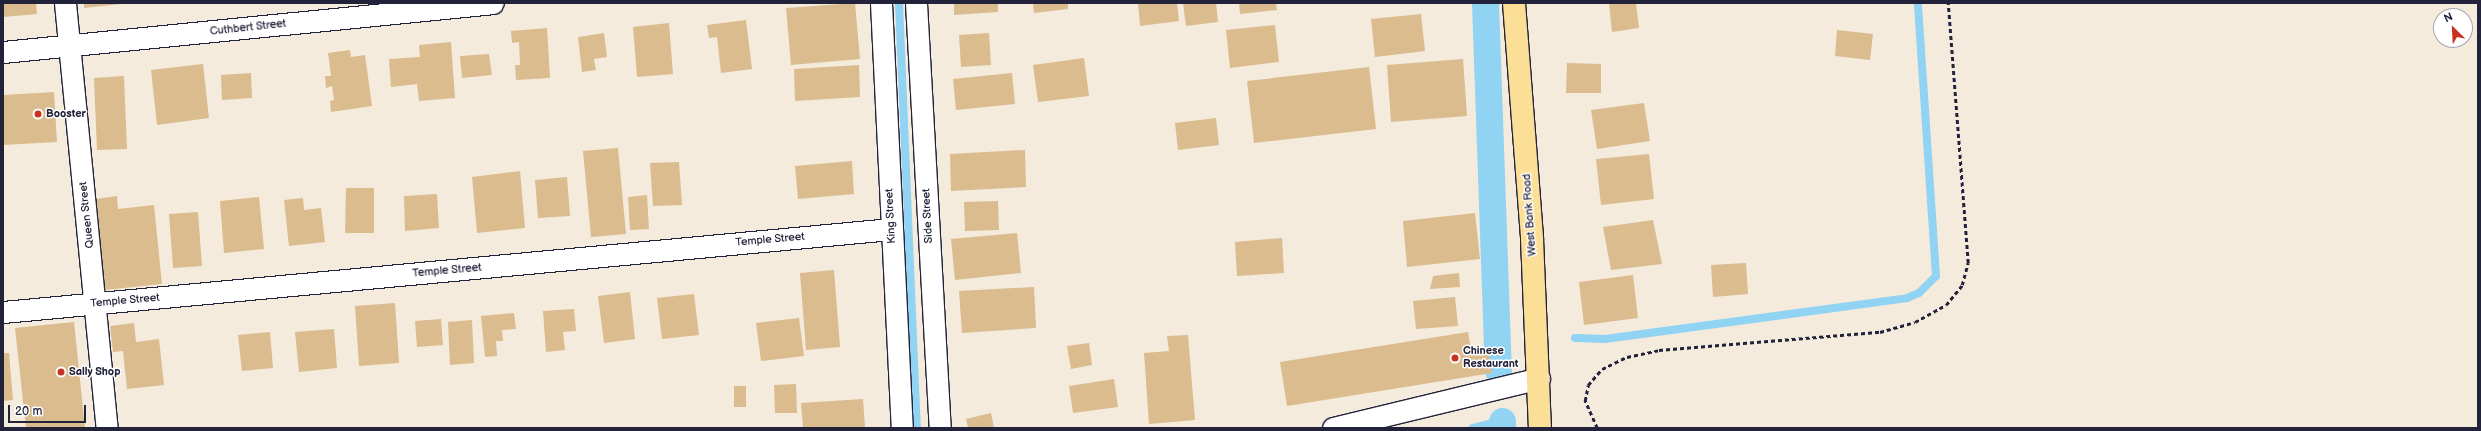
<!DOCTYPE html>
<style>
body{margin:0}
#map{position:relative;width:2481px;height:431px;overflow:hidden;background:#f4ebdd;font-family:"Balsamiq Sans",sans-serif}
div>[style]{position:absolute}
.stream>*{height:8px;margin:-4px;padding:0 4px;transform-origin:4px;border-radius:4px;background:#91d3f3}
.canal>*{height:27px;margin:-13.5px;padding:0 13.5px;transform-origin:13.5px;border-radius:13.5px;background:#91d3f3}
.building>*{inset:0;background:#dabc8e}
.path>*{height:2.5px;margin-top:-1.25px;transform-origin:0;background:repeating-linear-gradient(90deg,#22223b 0 4px,transparent 0 7px)}
.roads{filter:drop-shadow(1px 0 #22223b) drop-shadow(-1px 0 #22223b) drop-shadow(0 1px #22223b) drop-shadow(0 -1px #22223b)}
.minor>*{height:21px;margin:-10.5px;padding:0 10.5px;transform-origin:10.5px;border-radius:10.5px;background:#fff}
.primary>*{height:22px;margin:-11px;padding:0 11px;transform-origin:11px;border-radius:11px;background:#fbdf96}
.dots>*{width:11px;height:11px;translate:-50% -50%;box-sizing:border-box;border:2px solid #fff;border-radius:50%}
span{translate:-50% -50%;white-space:nowrap;text-align:center;line-height:1.15;-webkit-text-stroke:3px #fff;paint-order:stroke}
.street-label{font-size:11px;color:#22223b}
.poi-label{font-size:11px;color:#22223b;font-weight:700}
.left{translate:0 -50%;text-align:left}
.frame{position:absolute;inset:0;border:4px solid #22223b;pointer-events:none}
.north{position:absolute;left:2433px;top:8px;width:40px;height:40px;box-sizing:border-box;background:#fff;border:1px solid #a7a7b1;border-radius:50%;rotate:336deg;font-size:11px;font-weight:700;line-height:16px;text-align:center;color:#22223b}
.north::after{content:'';display:block;margin:auto;width:14px;height:18px;background:#c8321e;clip-path:polygon(50% 0,100% 100%,50% 72%,0 100%)}
.scale{position:absolute;left:8px;top:405px;width:78px;height:18px;box-sizing:border-box;border:2px solid #22223b;border-top:0;padding-left:5px;font-size:12px;line-height:14px;white-space:nowrap;color:#22223b;-webkit-text-stroke:3px #fff;paint-order:stroke}
</style>
<div id="map">
<div class="stream">
<i style="left:899px;top:3px;width:425px;rotate:87.6deg"></i>
<i style="left:1575px;top:338px;width:30px;rotate:2deg"></i>
<i style="left:1605px;top:339px;width:305px;rotate:-7.7deg"></i>
<i style="left:1907px;top:298px;width:13px;rotate:-23deg"></i>
<i style="left:1919px;top:293px;width:24px;rotate:-45deg"></i>
<i style="left:1936px;top:276px;width:274px;rotate:-93.8deg"></i>
<i style="left:1473px;top:428px;width:30px;rotate:-14deg"></i>
</div>
<div class="canal">
<i style="left:1485px;top:3px;width:367px;rotate:88deg"></i>
<i style="left:1502px;top:421px;width:7px;rotate:90deg"></i>
</div>
<div class="building">
<i style="clip-path:polygon(3px 3px,36px 3px,37px 14px,3px 17px)"></i>
<i style="clip-path:polygon(84px 3px,121px 3px,121px 4px,84px 8px)"></i>
<i style="clip-path:polygon(855px 3px,860px 59px,791px 65px,786px 8px)"></i>
<i style="clip-path:polygon(954px 3px,998px 3px,998px 12px,954px 15px)"></i>
<i style="clip-path:polygon(1033px 3px,1068px 3px,1068px 9px,1034px 13px)"></i>
<i style="clip-path:polygon(1138px 3px,1177px 3px,1179px 21px,1140px 26px)"></i>
<i style="clip-path:polygon(1183px 3px,1216px 3px,1218px 22px,1186px 26px)"></i>
<i style="clip-path:polygon(1239px 3px,1276px 3px,1277px 10px,1240px 14px)"></i>
<i style="clip-path:polygon(1609px 3px,1636px 3px,1639px 28px,1612px 32px)"></i>
<i style="clip-path:polygon(1421px 14px,1425px 51px,1375px 57px,1371px 19px)"></i>
<i style="clip-path:polygon(746px 20px,752px 69px,721px 73px,717px 37px,709px 38px,707px 25px)"></i>
<i style="clip-path:polygon(669px 23px,673px 74px,637px 77px,633px 27px)"></i>
<i style="clip-path:polygon(1275px 25px,1279px 62px,1230px 68px,1226px 30px)"></i>
<i style="clip-path:polygon(547px 28px,550px 78px,516px 80px,515px 65px,520px 65px,519px 42px,512px 43px,511px 31px)"></i>
<i style="clip-path:polygon(1837px 30px,1873px 34px,1870px 60px,1835px 56px)"></i>
<i style="clip-path:polygon(604px 33px,607px 57px,594px 59px,596px 70px,582px 72px,578px 37px)"></i>
<i style="clip-path:polygon(989px 33px,991px 65px,961px 67px,959px 35px)"></i>
<i style="clip-path:polygon(451px 42px,455px 98px,419px 101px,417px 84px,391px 87px,389px 59px,420px 57px,419px 45px)"></i>
<i style="clip-path:polygon(350px 50px,351px 57px,365px 55px,372px 106px,331px 112px,330px 101px,334px 100px,332px 86px,326px 88px,325px 76px,331px 76px,328px 53px)"></i>
<i style="clip-path:polygon(489px 54px,492px 75px,462px 78px,460px 56px)"></i>
<i style="clip-path:polygon(1084px 58px,1089px 96px,1038px 102px,1033px 65px)"></i>
<i style="clip-path:polygon(1463px 59px,1467px 116px,1391px 122px,1387px 65px)"></i>
<i style="clip-path:polygon(1567px 63px,1601px 64px,1601px 93px,1566px 93px)"></i>
<i style="clip-path:polygon(203px 64px,209px 118px,157px 125px,151px 70px)"></i>
<i style="clip-path:polygon(859px 65px,860px 97px,795px 101px,794px 69px)"></i>
<i style="clip-path:polygon(1369px 67px,1376px 129px,1254px 143px,1247px 81px)"></i>
<i style="clip-path:polygon(251px 73px,252px 98px,222px 100px,221px 75px)"></i>
<i style="clip-path:polygon(1012px 73px,1015px 104px,956px 110px,953px 79px)"></i>
<i style="clip-path:polygon(124px 76px,127px 149px,97px 150px,94px 78px)"></i>
<i style="clip-path:polygon(54px 92px,57px 142px,3px 145px,3px 95px)"></i>
<i style="clip-path:polygon(1644px 103px,1650px 141px,1597px 149px,1591px 110px)"></i>
<i style="clip-path:polygon(1216px 118px,1219px 145px,1178px 150px,1175px 123px)"></i>
<i style="clip-path:polygon(618px 148px,626px 234px,591px 237px,583px 151px)"></i>
<i style="clip-path:polygon(1025px 150px,1026px 187px,951px 191px,950px 154px)"></i>
<i style="clip-path:polygon(1649px 154px,1654px 199px,1601px 205px,1596px 159px)"></i>
<i style="clip-path:polygon(852px 161px,854px 194px,798px 199px,795px 166px)"></i>
<i style="clip-path:polygon(679px 162px,682px 205px,653px 206px,650px 163px)"></i>
<i style="clip-path:polygon(520px 171px,525px 228px,477px 233px,472px 177px)"></i>
<i style="clip-path:polygon(567px 177px,570px 216px,538px 218px,535px 180px)"></i>
<i style="clip-path:polygon(346px 188px,374px 188px,374px 233px,345px 233px)"></i>
<i style="clip-path:polygon(437px 194px,439px 228px,405px 231px,404px 196px)"></i>
<i style="clip-path:polygon(647px 195px,649px 229px,630px 230px,628px 197px)"></i>
<i style="clip-path:polygon(117px 196px,118px 209px,154px 205px,162px 284px,105px 290px,96px 199px)"></i>
<i style="clip-path:polygon(259px 197px,264px 249px,224px 253px,220px 201px)"></i>
<i style="clip-path:polygon(303px 198px,304px 210px,321px 208px,325px 242px,289px 246px,284px 200px)"></i>
<i style="clip-path:polygon(998px 201px,999px 230px,965px 231px,964px 202px)"></i>
<i style="clip-path:polygon(198px 212px,202px 266px,173px 268px,169px 214px)"></i>
<i style="clip-path:polygon(1475px 213px,1480px 259px,1407px 267px,1403px 221px)"></i>
<i style="clip-path:polygon(1653px 220px,1662px 264px,1611px 270px,1603px 227px)"></i>
<i style="clip-path:polygon(1017px 233px,1021px 273px,955px 280px,951px 239px)"></i>
<i style="clip-path:polygon(1282px 238px,1284px 273px,1237px 276px,1235px 242px)"></i>
<i style="clip-path:polygon(1746px 263px,1748px 294px,1713px 297px,1711px 265px)"></i>
<i style="clip-path:polygon(834px 270px,840px 347px,806px 350px,800px 273px)"></i>
<i style="clip-path:polygon(1459px 273px,1460px 287px,1430px 289px,1433px 276px)"></i>
<i style="clip-path:polygon(1633px 275px,1638px 318px,1584px 325px,1579px 282px)"></i>
<i style="clip-path:polygon(1034px 287px,1036px 328px,962px 333px,959px 291px)"></i>
<i style="clip-path:polygon(630px 292px,635px 339px,604px 343px,598px 296px)"></i>
<i style="clip-path:polygon(694px 294px,699px 335px,662px 339px,657px 298px)"></i>
<i style="clip-path:polygon(1455px 297px,1458px 326px,1416px 329px,1413px 301px)"></i>
<i style="clip-path:polygon(395px 303px,399px 363px,359px 366px,355px 306px)"></i>
<i style="clip-path:polygon(574px 309px,576px 331px,563px 332px,565px 350px,546px 352px,543px 311px)"></i>
<i style="clip-path:polygon(514px 313px,516px 329px,502px 330px,503px 341px,496px 341px,497px 356px,485px 357px,481px 316px)"></i>
<i style="clip-path:polygon(799px 318px,804px 356px,761px 361px,756px 323px)"></i>
<i style="clip-path:polygon(441px 319px,443px 345px,417px 347px,415px 321px)"></i>
<i style="clip-path:polygon(472px 320px,474px 363px,450px 365px,448px 322px)"></i>
<i style="clip-path:polygon(74px 322px,85px 428px,26px 428px,15px 328px)"></i>
<i style="clip-path:polygon(134px 323px,136px 342px,159px 339px,164px 385px,127px 389px,123px 351px,113px 352px,110px 326px)"></i>
<i style="clip-path:polygon(334px 329px,337px 368px,299px 372px,295px 332px)"></i>
<i style="clip-path:polygon(270px 332px,273px 368px,242px 371px,238px 335px)"></i>
<i style="clip-path:polygon(1468px 332px,1472px 355px,1489px 353px,1492px 373px,1287px 406px,1280px 362px)"></i>
<i style="clip-path:polygon(1188px 335px,1195px 420px,1149px 424px,1144px 353px,1169px 351px,1167px 336px)"></i>
<i style="clip-path:polygon(1089px 343px,1092px 365px,1071px 369px,1067px 346px)"></i>
<i style="clip-path:polygon(3px 353px,9px 353px,13px 400px,3px 401px)"></i>
<i style="clip-path:polygon(1114px 379px,1118px 407px,1073px 413px,1069px 386px)"></i>
<i style="clip-path:polygon(796px 384px,797px 413px,775px 413px,774px 385px)"></i>
<i style="clip-path:polygon(734px 386px,746px 386px,746px 407px,734px 407px)"></i>
<i style="clip-path:polygon(863px 399px,865px 428px,803px 428px,801px 403px)"></i>
<i style="clip-path:polygon(991px 413px,994px 428px,968px 428px,966px 419px)"></i>
</div>
<div class="path">
<i style="left:1597px;top:428px;width:30px;rotate:-114deg"></i>
<i style="left:1585px;top:401px;width:16px;rotate:-79deg"></i>
<i style="left:1588px;top:385px;width:21px;rotate:-49deg"></i>
<i style="left:1602px;top:369px;width:28px;rotate:-26deg"></i>
<i style="left:1627px;top:357px;width:33px;rotate:-12deg"></i>
<i style="left:1659px;top:350px;width:222px;rotate:-4.7deg"></i>
<i style="left:1880px;top:332px;width:36px;rotate:-16deg"></i>
<i style="left:1915px;top:322px;width:35px;rotate:-29deg"></i>
<i style="left:1946px;top:305px;width:26px;rotate:-51deg"></i>
<i style="left:1962px;top:285px;width:23px;rotate:-75deg"></i>
<i style="left:1968px;top:263px;width:261px;rotate:-94.4deg"></i>
</div>
<div class="roads">
<div class="minor">
<i style="left:65px;top:3px;width:427px;rotate:84.4deg"></i>
<i style="left:881px;top:3px;width:426px;rotate:87.2deg"></i>
<i style="left:916px;top:3px;width:426px;rotate:86.8deg"></i>
<i style="left:3px;top:52px;width:492px;rotate:-5.7deg"></i>
<i style="left:3px;top:312px;width:892px;rotate:-5.34deg"></i>
<i style="left:1333px;top:428px;width:212px;rotate:-13.6deg"></i>
</div>
<div class="primary">
<i style="left:1514px;top:3px;width:237px;rotate:85.6deg"></i>
<i style="left:1532px;top:239px;width:189px;rotate:87.6deg"></i>
</div>
</div>
<div class="dots">
<i style="left:38px;top:114px;background:#c8321e"></i>
<i style="left:1455px;top:358px;background:#c8321e"></i>
<i style="left:61px;top:372px;background:#c8321e"></i>
</div>
<div class="street-label">
<span style="left:248px;top:28px;rotate:-6deg">Cuthbert Street</span>
<span style="left:87px;top:215px;rotate:-96deg">Queen Street</span>
<span style="left:1530px;top:215px;rotate:-94deg">West Bank Road</span>
<span style="left:891px;top:216px;rotate:-93deg">King Street</span>
<span style="left:928px;top:216px;rotate:-93deg">Side Street</span>
<span style="left:770px;top:240px;rotate:-5deg">Temple Street</span>
<span style="left:447px;top:271px;rotate:-5deg">Temple Street</span>
<span style="left:125px;top:301px;rotate:-5deg">Temple Street</span>
</div>
<div class="poi-label">
<span class="left" style="left:46px;top:114px">Booster</span>
<span class="left" style="left:1463px;top:358px">Chinese<br>Restaurant</span>
<span class="left" style="left:69px;top:372px">Sally Shop</span>
</div>
<div class="frame"></div>
<div class="north">N</div>
<div class="scale">20 m</div>
</div>
